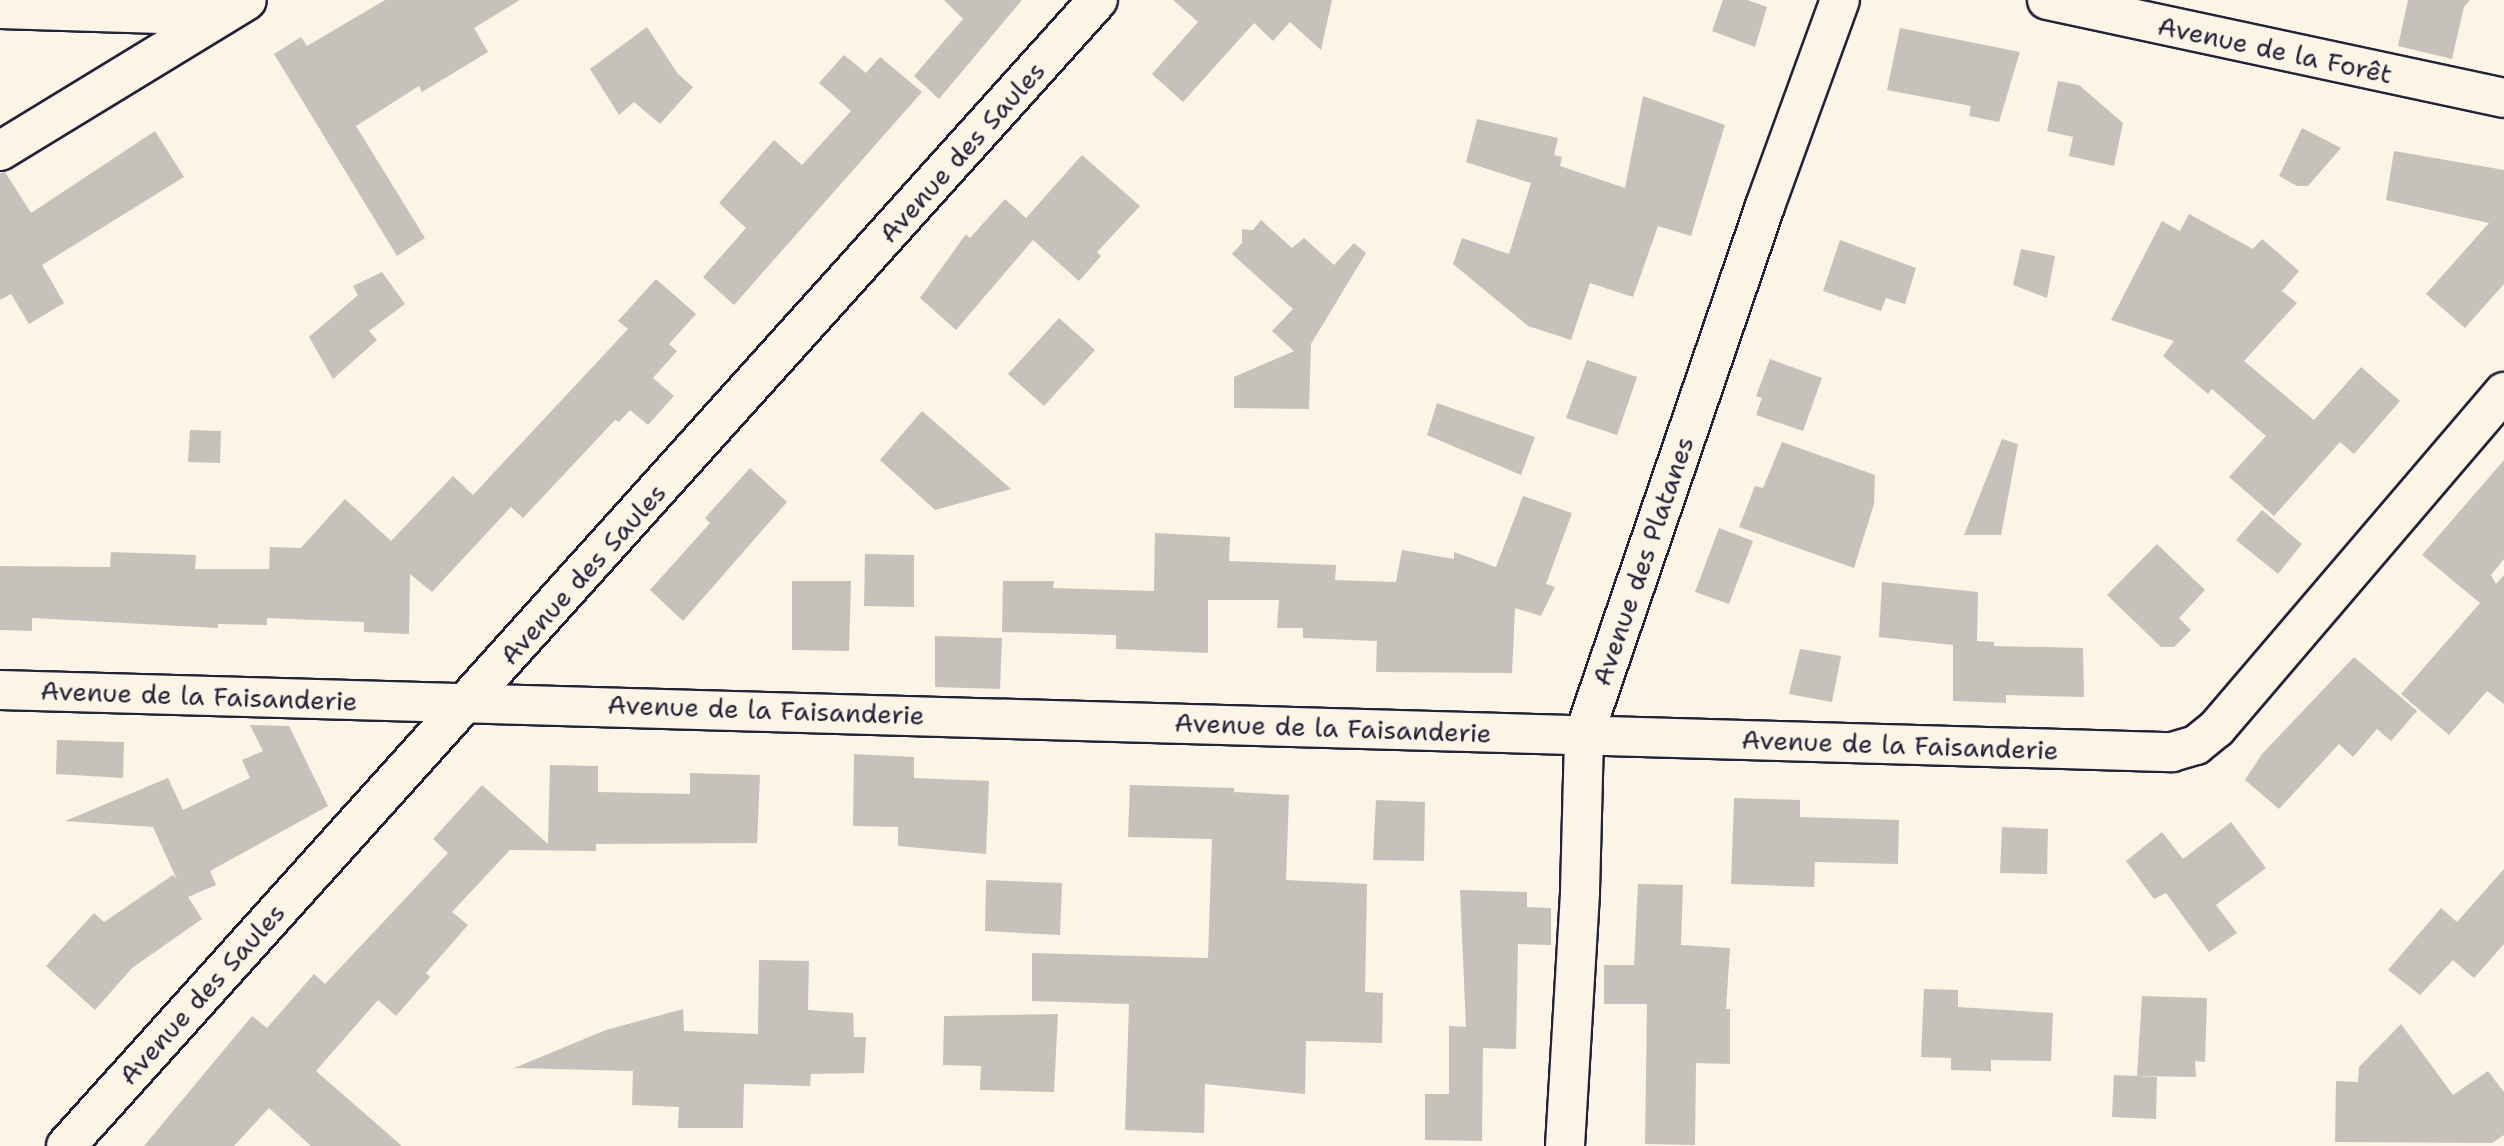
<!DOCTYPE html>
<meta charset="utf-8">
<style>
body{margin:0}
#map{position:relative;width:2504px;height:1146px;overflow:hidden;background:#fcf5e5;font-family:"Shantell Sans",sans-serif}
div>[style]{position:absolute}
.building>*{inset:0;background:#c6c1bb}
.roads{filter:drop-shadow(2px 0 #22223b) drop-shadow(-2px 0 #22223b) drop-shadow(0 2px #22223b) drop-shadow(0 -2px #22223b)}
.minor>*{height:38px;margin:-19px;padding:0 19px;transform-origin:19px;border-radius:19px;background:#fcf5e5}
span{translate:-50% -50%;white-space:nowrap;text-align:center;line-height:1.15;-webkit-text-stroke:5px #fcf5e5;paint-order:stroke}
.street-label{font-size:26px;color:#22223b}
</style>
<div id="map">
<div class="building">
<i style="clip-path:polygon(385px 0,520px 0,474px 28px,488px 52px,422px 92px,419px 86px,356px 126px,425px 238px,397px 256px,274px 54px,301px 37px,307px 46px)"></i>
<i style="clip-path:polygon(944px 0,1022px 0,939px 99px,914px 76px,963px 19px)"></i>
<i style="clip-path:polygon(1173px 0,1332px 0,1321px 50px,1290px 22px,1273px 41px,1254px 23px,1183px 102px,1152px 74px,1198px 22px)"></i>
<i style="clip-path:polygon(1723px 0,1747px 0,1767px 7px,1755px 47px,1712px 31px)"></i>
<i style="clip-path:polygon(2408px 0,2470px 0,2464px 7px,2452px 59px,2398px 46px)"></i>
<i style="clip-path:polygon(647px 27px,678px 74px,693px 87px,660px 124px,634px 102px,619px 115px,590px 69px)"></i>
<i style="clip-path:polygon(1900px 28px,2020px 52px,1999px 122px,1969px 116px,1971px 106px,1887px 90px)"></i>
<i style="clip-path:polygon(844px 55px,866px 73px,880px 57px,922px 92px,734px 305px,703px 277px,746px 228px,719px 203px,774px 140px,802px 165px,851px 111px,819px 83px)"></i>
<i style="clip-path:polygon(2058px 81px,2079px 85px,2123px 123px,2114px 166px,2069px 156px,2073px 137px,2047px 131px)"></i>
<i style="clip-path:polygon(1643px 96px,1725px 125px,1691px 236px,1658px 226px,1633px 297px,1590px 283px,1571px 340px,1528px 326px,1453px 264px,1462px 238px,1509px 254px,1531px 183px,1466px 162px,1477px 119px,1558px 138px,1554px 155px,1562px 157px,1560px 166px,1625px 188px)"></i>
<i style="clip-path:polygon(2302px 128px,2341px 148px,2308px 186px,2297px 186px,2279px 176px)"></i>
<i style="clip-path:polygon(155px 131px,184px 177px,42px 265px,64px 303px,29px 324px,11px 294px,0 300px,0 173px,5px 172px,31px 213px)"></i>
<i style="clip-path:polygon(2394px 151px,2504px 170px,2504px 284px,2465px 328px,2426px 294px,2489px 223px,2386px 200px)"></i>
<i style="clip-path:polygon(1082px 155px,1140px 206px,1097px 252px,1101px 256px,1079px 281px,1033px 240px,956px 330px,920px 298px,966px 234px,970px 238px,1005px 199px,1026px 218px)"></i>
<i style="clip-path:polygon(2189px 214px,2253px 249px,2262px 239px,2299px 271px,2282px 291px,2297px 303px,2244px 361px,2314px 420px,2361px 367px,2400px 401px,2354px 454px,2340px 442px,2274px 516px,2229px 477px,2266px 436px,2212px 389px,2208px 394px,2163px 356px,2174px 341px,2111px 320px,2162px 221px,2180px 231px)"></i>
<i style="clip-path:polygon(1261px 220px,1292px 248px,1304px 238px,1334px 265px,1354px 243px,1366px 253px,1311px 344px,1309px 409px,1234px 408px,1234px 377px,1294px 351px,1272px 331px,1293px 309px,1232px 254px,1242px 243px,1242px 229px,1253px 230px)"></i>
<i style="clip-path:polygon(1840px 240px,1916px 268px,1905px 304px,1886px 298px,1881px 311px,1823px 291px)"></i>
<i style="clip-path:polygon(2021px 249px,2055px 256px,2047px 298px,2013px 285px)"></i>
<i style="clip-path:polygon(382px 272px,405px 304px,369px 331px,377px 340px,333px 379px,309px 337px,358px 295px,353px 286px)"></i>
<i style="clip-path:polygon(656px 279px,696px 314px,669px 344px,677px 351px,653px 378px,674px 396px,648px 425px,630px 410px,619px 422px,615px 420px,523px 518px,511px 507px,432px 592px,410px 574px,409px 634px,364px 632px,364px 622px,267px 618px,267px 625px,218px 624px,218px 628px,32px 618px,32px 631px,0 630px,0 566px,110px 567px,111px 552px,196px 555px,195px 569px,269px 569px,270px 547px,301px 548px,345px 499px,391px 541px,453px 476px,473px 495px,628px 329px,618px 321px)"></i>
<i style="clip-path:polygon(1059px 318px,1095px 350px,1044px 406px,1008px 374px)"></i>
<i style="clip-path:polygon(1770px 359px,1822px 378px,1803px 431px,1756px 415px,1762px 398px,1756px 396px)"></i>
<i style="clip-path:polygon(1587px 360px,1637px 377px,1617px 435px,1566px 418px)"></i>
<i style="clip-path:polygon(1437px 403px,1535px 437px,1521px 475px,1427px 435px)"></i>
<i style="clip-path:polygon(922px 411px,978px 460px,1011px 489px,935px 510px,880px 460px)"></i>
<i style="clip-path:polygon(190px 430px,221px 431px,220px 463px,188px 462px)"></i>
<i style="clip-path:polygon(2002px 439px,2018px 444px,2001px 535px,1964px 535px)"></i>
<i style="clip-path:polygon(1782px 442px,1875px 475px,1874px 504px,1854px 568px,1739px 527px,1755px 486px,1763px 488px)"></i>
<i style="clip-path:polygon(2504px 460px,2504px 559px,2491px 575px,2496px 584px,2504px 575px,2504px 704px,2487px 691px,2449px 735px,2401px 694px,2480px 603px,2422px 555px)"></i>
<i style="clip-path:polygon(750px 468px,787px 502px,683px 621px,650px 590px,710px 523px,705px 518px)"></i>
<i style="clip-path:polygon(1523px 496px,1572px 513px,1546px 584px,1555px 587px,1541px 616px,1515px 608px,1512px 673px,1376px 672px,1377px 641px,1303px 638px,1303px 628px,1277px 628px,1279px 600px,1208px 600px,1208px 653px,1116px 649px,1116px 635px,1002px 632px,1003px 581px,1054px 581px,1053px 588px,1154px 591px,1155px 533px,1230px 537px,1229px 561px,1336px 565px,1335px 580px,1396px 582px,1402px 550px,1454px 559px,1454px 552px,1496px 567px)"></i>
<i style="clip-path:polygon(2262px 510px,2302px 544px,2278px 574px,2236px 540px)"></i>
<i style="clip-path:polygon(1719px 528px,1753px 541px,1729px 604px,1695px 592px)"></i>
<i style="clip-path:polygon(2157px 544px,2205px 590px,2179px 618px,2191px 630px,2174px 647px,2161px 647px,2107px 595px)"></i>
<i style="clip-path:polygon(865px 554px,914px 555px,914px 607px,864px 606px)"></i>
<i style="clip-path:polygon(792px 581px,851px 581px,849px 651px,792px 650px)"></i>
<i style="clip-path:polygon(1882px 582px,1978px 592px,1977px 641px,1994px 642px,1994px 646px,2083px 648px,2084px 697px,2006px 695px,2006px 703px,1953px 701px,1953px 645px,1879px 637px)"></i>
<i style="clip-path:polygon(935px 636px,1002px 638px,1000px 689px,935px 687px)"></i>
<i style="clip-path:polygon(1800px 649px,1841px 656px,1832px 702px,1789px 694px)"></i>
<i style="clip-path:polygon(2354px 657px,2417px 711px,2391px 741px,2377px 729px,2353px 757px,2339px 744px,2279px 809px,2245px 780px,2262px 754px)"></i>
<i style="clip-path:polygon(250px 725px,289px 726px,328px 806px,210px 871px,216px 885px,188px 897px,202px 919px,132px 968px,95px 1010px,46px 966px,94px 913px,104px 922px,173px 875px,177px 880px,153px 827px,65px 821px,168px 778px,183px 810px,250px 778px,242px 760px,263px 751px)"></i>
<i style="clip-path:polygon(57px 740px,124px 742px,123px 778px,56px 774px)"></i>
<i style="clip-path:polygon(854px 754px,914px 757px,914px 778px,989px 781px,986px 854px,898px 846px,898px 827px,853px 826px)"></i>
<i style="clip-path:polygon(550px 765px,598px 766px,598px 792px,690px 794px,690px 773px,760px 775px,757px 843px,596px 844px,596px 851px,510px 850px,452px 912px,468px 925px,426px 973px,430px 977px,396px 1016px,378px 1000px,316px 1071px,402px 1146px,311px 1146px,269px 1108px,234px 1146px,144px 1146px,252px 1016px,267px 1028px,314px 974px,325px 984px,448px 853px,433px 839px,482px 785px,548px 844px)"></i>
<i style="clip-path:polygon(1130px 785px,1234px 788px,1234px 792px,1289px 795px,1286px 880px,1367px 884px,1365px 992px,1383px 993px,1382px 1043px,1306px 1041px,1305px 1094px,1205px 1084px,1204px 1133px,1125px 1130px,1129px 1004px,1032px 1001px,1032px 953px,1208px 958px,1212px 839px,1128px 837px)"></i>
<i style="clip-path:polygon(1734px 798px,1800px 800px,1800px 817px,1899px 820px,1898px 864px,1815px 862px,1814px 887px,1731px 884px)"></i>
<i style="clip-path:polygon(1376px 800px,1425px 802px,1424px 861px,1373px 860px)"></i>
<i style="clip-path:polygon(2231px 822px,2266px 868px,2216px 905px,2237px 933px,2209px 952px,2166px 893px,2154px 899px,2126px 861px,2162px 832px,2183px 859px)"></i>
<i style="clip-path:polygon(2002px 827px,2048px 829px,2047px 874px,2000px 873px)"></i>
<i style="clip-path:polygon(2504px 869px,2504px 944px,2474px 978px,2453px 960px,2420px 995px,2388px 970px,2441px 908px,2457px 922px)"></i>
<i style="clip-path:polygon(986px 880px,1062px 883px,1060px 935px,985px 931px)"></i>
<i style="clip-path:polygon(1638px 884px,1683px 885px,1681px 945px,1730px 948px,1726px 1009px,1730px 1009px,1730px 1064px,1696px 1063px,1695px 1145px,1645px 1144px,1647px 1004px,1604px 1004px,1604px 965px,1634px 965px)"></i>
<i style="clip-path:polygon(1460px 890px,1527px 892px,1527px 907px,1551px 908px,1551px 945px,1518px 944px,1516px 1049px,1483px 1048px,1482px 1141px,1425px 1140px,1425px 1094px,1449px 1094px,1449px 1026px,1466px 1027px)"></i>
<i style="clip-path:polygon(759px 960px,809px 961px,808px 1010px,853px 1013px,854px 1037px,866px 1037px,864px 1073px,811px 1074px,810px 1086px,744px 1084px,743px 1128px,678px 1128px,679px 1107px,632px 1105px,633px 1071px,514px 1068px,606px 1030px,683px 1009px,684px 1031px,758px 1034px)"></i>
<i style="clip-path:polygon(1924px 989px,1958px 990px,1958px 1007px,2053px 1013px,2051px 1061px,1991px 1060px,1991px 1071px,1951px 1070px,1951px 1058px,1921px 1057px)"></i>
<i style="clip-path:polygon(2142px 996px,2207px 998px,2205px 1062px,2195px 1061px,2196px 1077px,2137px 1076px)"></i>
<i style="clip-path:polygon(1058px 1014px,1054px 1092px,980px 1090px,981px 1066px,943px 1065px,944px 1016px)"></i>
<i style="clip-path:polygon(2401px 1024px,2453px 1095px,2488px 1071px,2504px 1092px,2504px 1135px,2492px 1143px,2335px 1142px,2336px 1081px,2358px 1082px,2359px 1067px)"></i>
<i style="clip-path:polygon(2114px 1075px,2157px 1077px,2156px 1119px,2112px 1117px)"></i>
</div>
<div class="roads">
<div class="minor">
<i style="left:2047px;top:0;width:467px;rotate:12.1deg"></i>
<i style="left:0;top:9px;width:217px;rotate:1.8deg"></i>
<i style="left:0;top:151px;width:289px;rotate:-31.4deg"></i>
<i style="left:0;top:690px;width:2173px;rotate:1.64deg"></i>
<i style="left:2172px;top:752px;width:25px;rotate:-16deg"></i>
<i style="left:2196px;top:745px;width:27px;rotate:-39deg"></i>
<i style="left:2217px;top:728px;width:442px;rotate:-49.5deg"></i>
<i style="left:66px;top:1146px;width:1542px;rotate:-48deg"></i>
<i style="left:1565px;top:1146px;width:255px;rotate:-86.6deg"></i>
<i style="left:1580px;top:891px;width:156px;rotate:-88.5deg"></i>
<i style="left:1584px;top:735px;width:559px;rotate:-71.11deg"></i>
<i style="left:1765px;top:206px;width:219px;rotate:-70deg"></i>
</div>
</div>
<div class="street-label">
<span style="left:2275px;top:50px;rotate:12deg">Avenue de la Forêt</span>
<span style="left:962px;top:152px;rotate:-48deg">Avenue des Saules</span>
<span style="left:1643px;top:561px;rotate:-71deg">Avenue des Platanes</span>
<span style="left:583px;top:574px;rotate:-48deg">Avenue des Saules</span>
<span style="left:199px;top:696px;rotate:2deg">Avenue de la Faisanderie</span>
<span style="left:766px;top:710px;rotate:2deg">Avenue de la Faisanderie</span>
<span style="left:1333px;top:728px;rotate:2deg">Avenue de la Faisanderie</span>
<span style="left:1900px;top:745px;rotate:2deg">Avenue de la Faisanderie</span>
<span style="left:202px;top:994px;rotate:-48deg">Avenue des Saules</span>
</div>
</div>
